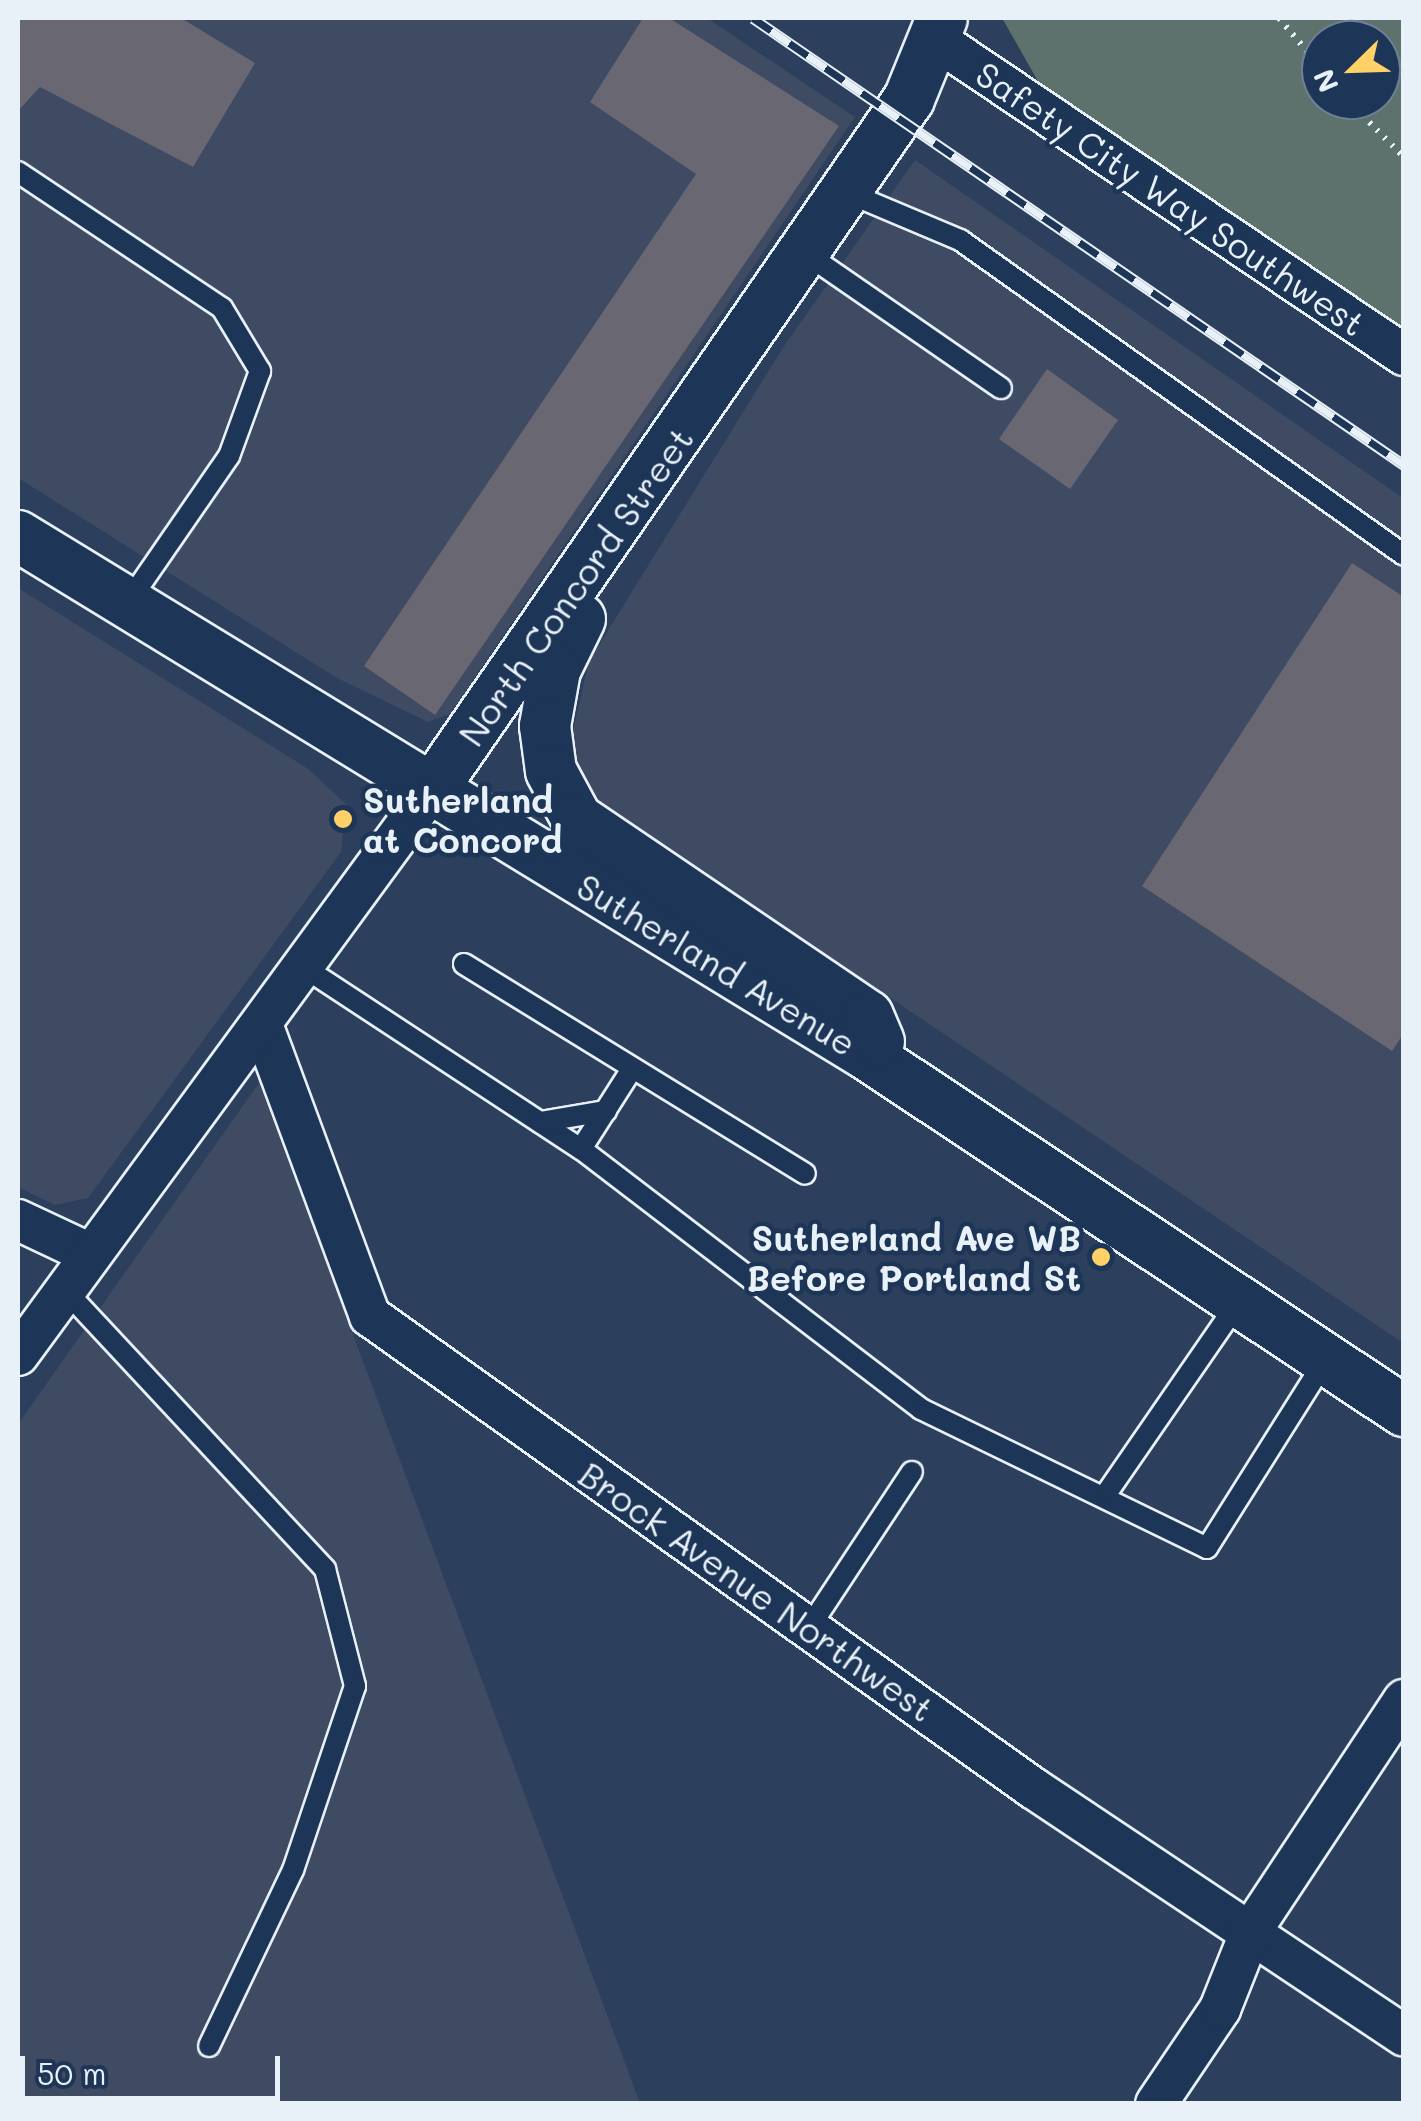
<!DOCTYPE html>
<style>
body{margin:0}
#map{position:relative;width:1421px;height:2121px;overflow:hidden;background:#2c3f5c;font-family:Mali,sans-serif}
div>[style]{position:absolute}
.built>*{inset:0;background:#3e4b63}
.green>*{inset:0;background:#5e726d}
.building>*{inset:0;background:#686772}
.path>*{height:6px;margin-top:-3px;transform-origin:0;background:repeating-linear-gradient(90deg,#e8f1f8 0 2.5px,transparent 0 10.5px)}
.roads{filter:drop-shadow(2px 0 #e8f1f8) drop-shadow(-2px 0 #e8f1f8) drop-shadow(0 2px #e8f1f8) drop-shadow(0 -2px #e8f1f8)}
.service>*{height:20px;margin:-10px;padding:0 10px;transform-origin:10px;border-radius:10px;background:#1d3557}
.minor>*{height:40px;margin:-20px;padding:0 20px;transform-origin:20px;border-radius:20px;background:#1d3557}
.tertiary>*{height:50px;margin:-25px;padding:0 25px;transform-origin:25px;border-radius:25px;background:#1d3557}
.rail>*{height:11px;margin-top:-5.5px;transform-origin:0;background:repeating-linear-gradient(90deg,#1d3557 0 22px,#e8f1f8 0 44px);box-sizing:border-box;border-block:2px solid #e8f1f8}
.dots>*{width:28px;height:28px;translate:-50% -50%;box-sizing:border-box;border:5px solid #1d3557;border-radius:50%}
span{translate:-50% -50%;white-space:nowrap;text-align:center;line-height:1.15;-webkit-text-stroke:9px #1d3557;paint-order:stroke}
.street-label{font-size:35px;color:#e8f1f8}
.poi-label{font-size:35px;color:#e8f1f8;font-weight:700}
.left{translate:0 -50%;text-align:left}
.right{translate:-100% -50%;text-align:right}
.frame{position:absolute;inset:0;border:20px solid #e8f1f8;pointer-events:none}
.north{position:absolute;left:1301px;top:20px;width:100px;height:100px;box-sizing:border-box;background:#1d3557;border:2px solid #6e8097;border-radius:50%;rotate:247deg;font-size:28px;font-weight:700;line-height:40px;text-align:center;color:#e8f1f8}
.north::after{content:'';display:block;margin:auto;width:35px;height:45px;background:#ffd166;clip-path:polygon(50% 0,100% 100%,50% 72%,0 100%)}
.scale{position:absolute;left:20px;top:2056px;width:260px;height:45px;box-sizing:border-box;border:5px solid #e8f1f8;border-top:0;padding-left:12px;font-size:30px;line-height:35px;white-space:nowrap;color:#e8f1f8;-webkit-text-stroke:8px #1d3557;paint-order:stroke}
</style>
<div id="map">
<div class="built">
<i style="clip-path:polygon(18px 18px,707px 18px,855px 117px,450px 714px,428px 722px,337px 678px,18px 478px)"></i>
<i style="clip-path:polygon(915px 160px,1403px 498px,1403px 1343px,583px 791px,569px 748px,589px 661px,784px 346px)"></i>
<i style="clip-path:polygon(18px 588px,307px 768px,346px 804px,341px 852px,88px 1198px,55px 1205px,18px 1187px)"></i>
<i style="clip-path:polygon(259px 1083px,640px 2103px,18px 2104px,18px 1424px)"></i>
</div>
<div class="green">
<i style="clip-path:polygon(evenodd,1002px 18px,1403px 18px,1403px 328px,1039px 83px,1002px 18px,1321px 40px,1381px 40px,1381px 100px,1321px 100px,1321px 40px)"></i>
</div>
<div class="building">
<i style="clip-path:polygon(18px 18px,181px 18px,255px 63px,193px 167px,40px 87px,18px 111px)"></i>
<i style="clip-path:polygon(643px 18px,669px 18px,839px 126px,435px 715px,364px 666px,696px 174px,590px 102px)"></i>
<i style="clip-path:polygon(1047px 369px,1118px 420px,1070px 489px,999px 439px)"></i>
<i style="clip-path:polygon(1352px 563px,1404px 597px,1404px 1033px,1392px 1051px,1142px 886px)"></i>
</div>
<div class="path">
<i style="left:1279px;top:18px;width:65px;rotate:50deg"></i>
<i style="left:1347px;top:100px;width:81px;rotate:45deg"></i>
</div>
<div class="roads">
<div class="service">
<i style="left:18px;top:172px;width:245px;rotate:33.7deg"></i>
<i style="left:222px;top:308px;width:74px;rotate:58.9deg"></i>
<i style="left:260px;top:371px;width:90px;rotate:110deg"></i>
<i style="left:229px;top:456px;width:180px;rotate:124.6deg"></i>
<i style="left:846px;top:192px;width:124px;rotate:22.8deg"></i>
<i style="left:960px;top:240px;width:544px;rotate:35.35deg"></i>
<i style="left:805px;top:253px;width:238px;rotate:34.6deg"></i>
<i style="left:464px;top:964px;width:400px;rotate:31.6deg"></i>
<i style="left:305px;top:968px;width:330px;rotate:33.3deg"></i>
<i style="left:581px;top:1149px;width:428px;rotate:37.4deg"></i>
<i style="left:921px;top:1409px;width:318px;rotate:25.9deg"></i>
<i style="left:1207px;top:1548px;width:223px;rotate:-57.8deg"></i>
<i style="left:540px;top:1122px;width:67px;rotate:-9.5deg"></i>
<i style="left:581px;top:1149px;width:95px;rotate:-57.5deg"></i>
<i style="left:62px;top:1287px;width:386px;rotate:47deg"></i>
<i style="left:325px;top:1569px;width:121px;rotate:75.6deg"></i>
<i style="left:355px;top:1686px;width:194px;rotate:108.6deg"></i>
<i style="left:293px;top:1870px;width:195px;rotate:115.5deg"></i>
<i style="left:1106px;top:1494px;width:232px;rotate:-55.4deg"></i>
<i style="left:809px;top:1628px;width:187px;rotate:-56.6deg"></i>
</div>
<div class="minor">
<i style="left:938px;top:41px;width:562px;rotate:33.97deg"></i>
<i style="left:263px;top:1027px;width:308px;rotate:69.7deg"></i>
<i style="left:370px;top:1316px;width:814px;rotate:35.45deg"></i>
<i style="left:1033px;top:1788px;width:446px;rotate:33.7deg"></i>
<i style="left:18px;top:1220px;width:75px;rotate:25.2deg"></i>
<i style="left:18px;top:1355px;width:699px;rotate:-53.79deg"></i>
<i style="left:1156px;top:2104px;width:115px;rotate:-56deg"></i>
<i style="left:1220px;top:2009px;width:84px;rotate:-68.3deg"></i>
<i style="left:1251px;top:1931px;width:277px;rotate:-56.5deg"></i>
</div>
<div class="tertiary">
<i style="left:18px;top:536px;width:994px;rotate:31.42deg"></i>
<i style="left:866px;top:1054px;width:646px;rotate:33.57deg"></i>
<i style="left:580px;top:619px;width:57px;rotate:116.1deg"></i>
<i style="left:555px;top:670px;width:57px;rotate:100.1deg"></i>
<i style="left:545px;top:726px;width:45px;rotate:82.4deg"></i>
<i style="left:551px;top:771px;width:55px;rotate:61.6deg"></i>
<i style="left:577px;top:819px;width:351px;rotate:34.1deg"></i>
<i style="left:868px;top:1016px;width:28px;rotate:67deg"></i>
<i style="left:431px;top:791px;width:841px;rotate:-55.37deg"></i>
<i style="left:909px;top:99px;width:87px;rotate:-67.8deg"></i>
</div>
</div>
<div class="rail">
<i style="left:753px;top:18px;width:790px;rotate:34.47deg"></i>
</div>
<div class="dots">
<i style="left:343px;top:819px;background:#ffd166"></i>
<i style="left:1101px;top:1257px;background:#ffd166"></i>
</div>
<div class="street-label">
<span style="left:1171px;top:198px;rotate:34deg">Safety City Way Southwest</span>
<span style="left:575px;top:586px;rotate:-55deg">North Concord Street</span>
<span style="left:717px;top:964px;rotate:31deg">Sutherland Avenue</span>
<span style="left:757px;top:1591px;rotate:35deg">Brock Avenue Northwest</span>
</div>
<div class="poi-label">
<span class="left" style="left:363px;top:819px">Sutherland<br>at Concord</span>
<span class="right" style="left:1081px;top:1257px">Sutherland Ave WB<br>Before Portland St</span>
</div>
<div class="frame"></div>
<div class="north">N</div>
<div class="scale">50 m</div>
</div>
